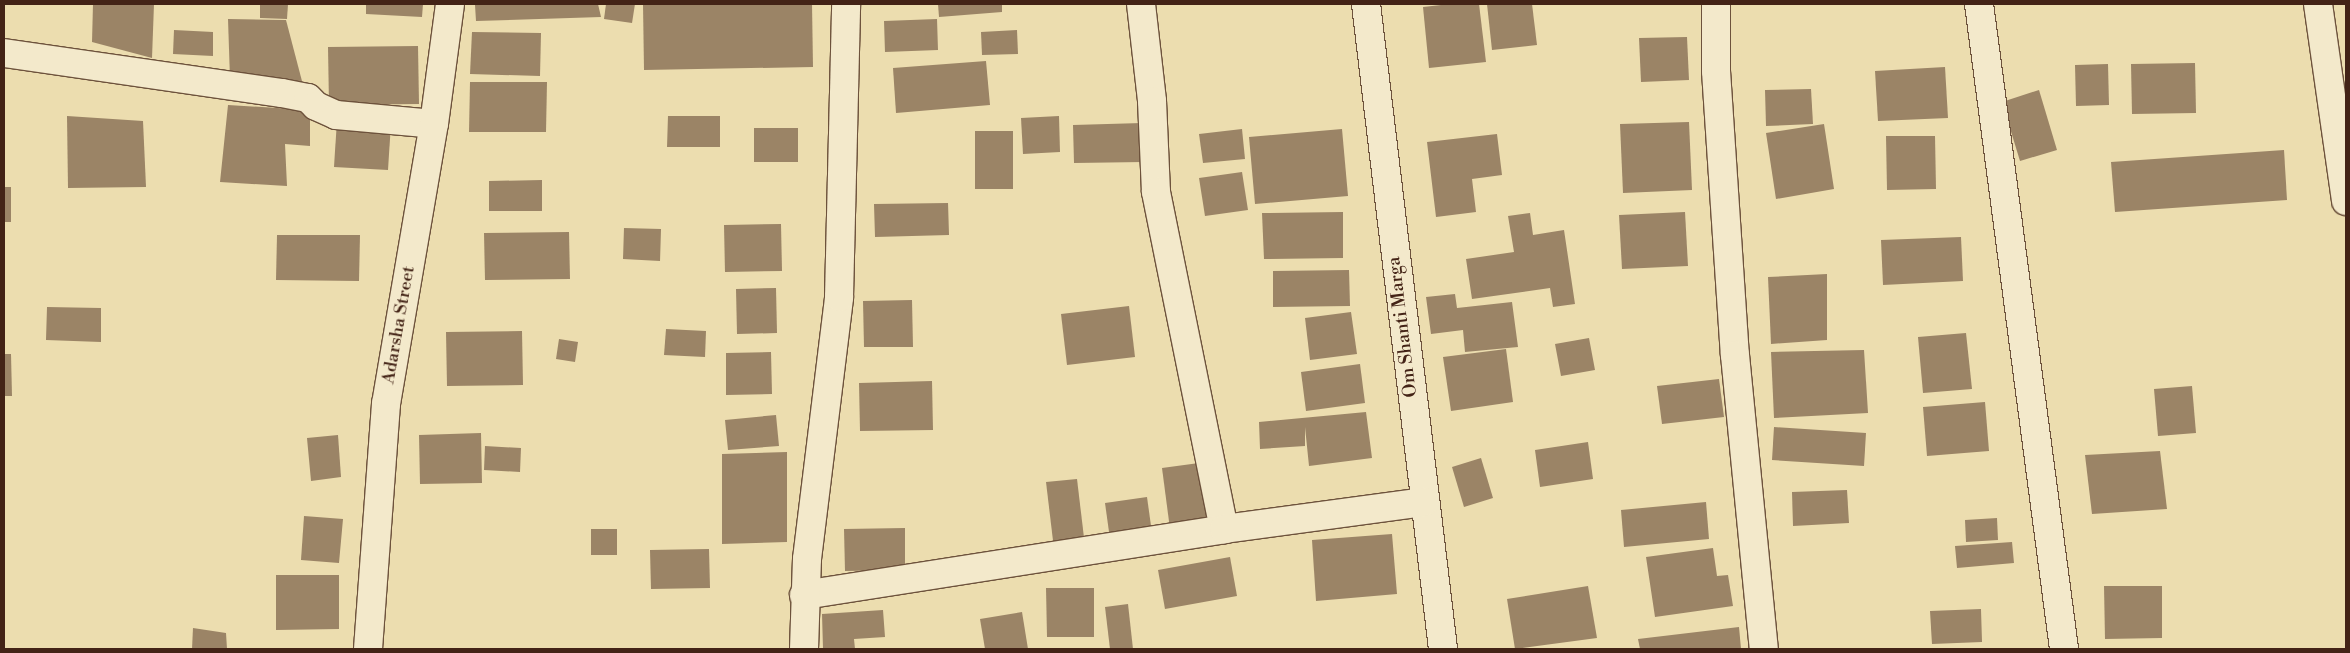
<!DOCTYPE html>
<style>
body{margin:0}
#map{position:relative;width:2350px;height:653px;overflow:hidden;background:#ecddaf;font-family:"Libre Bodoni",serif}
div>[style]{position:absolute}
.building>*{inset:0;background:#9b8466}
.roads{filter:drop-shadow(1px 0 #6d523c) drop-shadow(-1px 0 #6d523c) drop-shadow(0 1px #6d523c) drop-shadow(0 -1px #6d523c)}
.street>*{height:28px;margin:-14px;padding:0 14px;transform-origin:14px;border-radius:14px;background:#f3e9cb}
span{translate:-50% -50%;white-space:nowrap;text-align:center;line-height:1.15;-webkit-text-stroke:5px #f3e9cb;paint-order:stroke}
.street-label{font-size:18px;color:#432316}
.frame{position:absolute;inset:0;border:5px solid #432316;pointer-events:none}
</style>
<div id="map">
<div class="building">
<i style="clip-path:polygon(93px 4px,154px 4px,152px 58px,92px 42px)"></i>
<i style="clip-path:polygon(260px 4px,288px 4px,287px 19px,260px 18px)"></i>
<i style="clip-path:polygon(366px 4px,423px 4px,422px 17px,366px 14px)"></i>
<i style="clip-path:polygon(598px 4px,601px 17px,476px 21px,475px 5px)"></i>
<i style="clip-path:polygon(606px 4px,635px 4px,632px 23px,604px 19px)"></i>
<i style="clip-path:polygon(643px 4px,812px 4px,813px 67px,644px 70px)"></i>
<i style="clip-path:polygon(938px 4px,1002px 4px,1002px 12px,939px 17px)"></i>
<i style="clip-path:polygon(1450px 4px,1479px 4px,1486px 62px,1429px 68px,1423px 7px)"></i>
<i style="clip-path:polygon(1487px 4px,1532px 4px,1537px 45px,1492px 50px)"></i>
<i style="clip-path:polygon(228px 19px,286px 20px,303px 85px,230px 79px)"></i>
<i style="clip-path:polygon(937px 19px,938px 50px,885px 52px,884px 21px)"></i>
<i style="clip-path:polygon(174px 30px,213px 32px,213px 56px,173px 54px)"></i>
<i style="clip-path:polygon(1017px 30px,1018px 54px,982px 55px,981px 32px)"></i>
<i style="clip-path:polygon(472px 32px,541px 33px,540px 76px,470px 74px)"></i>
<i style="clip-path:polygon(1687px 37px,1689px 80px,1641px 82px,1639px 38px)"></i>
<i style="clip-path:polygon(418px 46px,419px 104px,329px 105px,328px 47px)"></i>
<i style="clip-path:polygon(986px 61px,990px 105px,896px 113px,893px 68px)"></i>
<i style="clip-path:polygon(2195px 63px,2196px 113px,2132px 114px,2131px 64px)"></i>
<i style="clip-path:polygon(2108px 64px,2109px 105px,2076px 106px,2075px 65px)"></i>
<i style="clip-path:polygon(1945px 67px,1948px 118px,1878px 121px,1875px 71px)"></i>
<i style="clip-path:polygon(470px 82px,547px 82px,546px 132px,469px 132px)"></i>
<i style="clip-path:polygon(1811px 89px,1813px 124px,1766px 126px,1765px 90px)"></i>
<i style="clip-path:polygon(2039px 90px,2057px 150px,2020px 161px,2002px 102px)"></i>
<i style="clip-path:polygon(228px 105px,310px 110px,310px 146px,285px 144px,287px 186px,220px 182px)"></i>
<i style="clip-path:polygon(67px 116px,143px 121px,146px 187px,68px 188px)"></i>
<i style="clip-path:polygon(668px 116px,720px 116px,720px 147px,667px 147px)"></i>
<i style="clip-path:polygon(1059px 116px,1060px 152px,1023px 154px,1021px 118px)"></i>
<i style="clip-path:polygon(337px 120px,391px 123px,388px 170px,334px 167px)"></i>
<i style="clip-path:polygon(1689px 122px,1692px 190px,1623px 193px,1620px 124px)"></i>
<i style="clip-path:polygon(1142px 123px,1143px 162px,1074px 163px,1073px 125px)"></i>
<i style="clip-path:polygon(1824px 124px,1834px 189px,1776px 199px,1766px 133px)"></i>
<i style="clip-path:polygon(754px 128px,798px 128px,798px 162px,754px 162px)"></i>
<i style="clip-path:polygon(1242px 129px,1245px 159px,1203px 163px,1199px 134px)"></i>
<i style="clip-path:polygon(1342px 129px,1348px 196px,1255px 204px,1249px 137px)"></i>
<i style="clip-path:polygon(975px 131px,1013px 131px,1013px 189px,975px 189px)"></i>
<i style="clip-path:polygon(1497px 134px,1502px 175px,1472px 179px,1476px 212px,1436px 217px,1427px 142px)"></i>
<i style="clip-path:polygon(1886px 136px,1935px 136px,1936px 189px,1887px 190px)"></i>
<i style="clip-path:polygon(2284px 150px,2287px 200px,2115px 212px,2111px 162px)"></i>
<i style="clip-path:polygon(1242px 172px,1248px 210px,1205px 216px,1199px 178px)"></i>
<i style="clip-path:polygon(542px 180px,542px 211px,489px 211px,489px 181px)"></i>
<i style="clip-path:polygon(4px 187px,11px 187px,11px 222px,4px 222px)"></i>
<i style="clip-path:polygon(948px 203px,949px 235px,875px 237px,874px 204px)"></i>
<i style="clip-path:polygon(1343px 212px,1343px 258px,1264px 259px,1262px 213px)"></i>
<i style="clip-path:polygon(1685px 212px,1688px 266px,1622px 269px,1619px 215px)"></i>
<i style="clip-path:polygon(1530px 213px,1533px 235px,1564px 230px,1575px 304px,1553px 307px,1550px 288px,1472px 299px,1466px 259px,1514px 252px,1508px 216px)"></i>
<i style="clip-path:polygon(781px 224px,782px 271px,725px 272px,724px 225px)"></i>
<i style="clip-path:polygon(624px 228px,661px 229px,660px 261px,623px 259px)"></i>
<i style="clip-path:polygon(569px 232px,570px 279px,485px 280px,484px 233px)"></i>
<i style="clip-path:polygon(277px 235px,360px 235px,359px 281px,276px 280px)"></i>
<i style="clip-path:polygon(1961px 237px,1963px 281px,1883px 285px,1881px 240px)"></i>
<i style="clip-path:polygon(1349px 270px,1350px 306px,1273px 307px,1273px 271px)"></i>
<i style="clip-path:polygon(1827px 274px,1827px 340px,1771px 344px,1768px 277px)"></i>
<i style="clip-path:polygon(776px 288px,777px 333px,737px 334px,736px 289px)"></i>
<i style="clip-path:polygon(1455px 294px,1457px 308px,1512px 302px,1518px 347px,1465px 352px,1463px 330px,1431px 334px,1426px 297px)"></i>
<i style="clip-path:polygon(912px 300px,913px 347px,864px 347px,863px 301px)"></i>
<i style="clip-path:polygon(1129px 306px,1135px 357px,1067px 365px,1061px 314px)"></i>
<i style="clip-path:polygon(47px 307px,101px 308px,101px 342px,46px 340px)"></i>
<i style="clip-path:polygon(1351px 312px,1357px 354px,1310px 360px,1305px 318px)"></i>
<i style="clip-path:polygon(666px 329px,706px 331px,705px 357px,664px 355px)"></i>
<i style="clip-path:polygon(522px 331px,523px 385px,447px 386px,446px 332px)"></i>
<i style="clip-path:polygon(1966px 333px,1972px 389px,1923px 393px,1918px 337px)"></i>
<i style="clip-path:polygon(1589px 338px,1595px 370px,1561px 376px,1555px 344px)"></i>
<i style="clip-path:polygon(559px 339px,578px 342px,575px 362px,556px 359px)"></i>
<i style="clip-path:polygon(1506px 349px,1513px 402px,1451px 411px,1443px 357px)"></i>
<i style="clip-path:polygon(1864px 350px,1868px 413px,1774px 418px,1771px 352px)"></i>
<i style="clip-path:polygon(771px 352px,772px 394px,726px 395px,726px 353px)"></i>
<i style="clip-path:polygon(4px 354px,11px 354px,12px 396px,4px 396px)"></i>
<i style="clip-path:polygon(1360px 364px,1365px 403px,1306px 411px,1301px 372px)"></i>
<i style="clip-path:polygon(1719px 379px,1724px 417px,1662px 424px,1657px 386px)"></i>
<i style="clip-path:polygon(932px 381px,933px 430px,860px 431px,859px 383px)"></i>
<i style="clip-path:polygon(2192px 386px,2196px 433px,2158px 436px,2154px 389px)"></i>
<i style="clip-path:polygon(1985px 402px,1989px 451px,1927px 456px,1923px 407px)"></i>
<i style="clip-path:polygon(1366px 412px,1372px 458px,1309px 466px,1305px 427px,1305px 446px,1260px 449px,1259px 422px)"></i>
<i style="clip-path:polygon(776px 415px,779px 446px,728px 450px,725px 420px)"></i>
<i style="clip-path:polygon(1774px 427px,1866px 433px,1864px 466px,1772px 460px)"></i>
<i style="clip-path:polygon(481px 433px,482px 483px,420px 484px,419px 435px)"></i>
<i style="clip-path:polygon(338px 435px,341px 477px,311px 481px,307px 438px)"></i>
<i style="clip-path:polygon(1588px 442px,1593px 479px,1540px 487px,1535px 450px)"></i>
<i style="clip-path:polygon(485px 446px,521px 448px,520px 472px,484px 470px)"></i>
<i style="clip-path:polygon(2160px 451px,2167px 509px,2092px 514px,2085px 455px)"></i>
<i style="clip-path:polygon(787px 452px,787px 542px,722px 544px,722px 454px)"></i>
<i style="clip-path:polygon(1481px 458px,1493px 498px,1464px 507px,1452px 467px)"></i>
<i style="clip-path:polygon(1199px 463px,1208px 523px,1170px 529px,1162px 468px)"></i>
<i style="clip-path:polygon(1077px 479px,1085px 546px,1054px 549px,1046px 482px)"></i>
<i style="clip-path:polygon(1847px 490px,1849px 523px,1793px 526px,1792px 492px)"></i>
<i style="clip-path:polygon(1147px 497px,1152px 533px,1110px 539px,1105px 503px)"></i>
<i style="clip-path:polygon(1706px 502px,1709px 539px,1624px 547px,1621px 510px)"></i>
<i style="clip-path:polygon(304px 516px,343px 519px,339px 563px,301px 560px)"></i>
<i style="clip-path:polygon(1997px 518px,1998px 540px,1966px 542px,1965px 520px)"></i>
<i style="clip-path:polygon(905px 528px,905px 570px,845px 571px,844px 529px)"></i>
<i style="clip-path:polygon(591px 529px,617px 529px,617px 555px,591px 555px)"></i>
<i style="clip-path:polygon(1392px 534px,1397px 594px,1316px 601px,1312px 540px)"></i>
<i style="clip-path:polygon(2012px 542px,2014px 563px,1957px 568px,1955px 546px)"></i>
<i style="clip-path:polygon(1713px 548px,1717px 576px,1728px 575px,1733px 606px,1655px 617px,1646px 557px)"></i>
<i style="clip-path:polygon(709px 549px,710px 588px,651px 589px,650px 550px)"></i>
<i style="clip-path:polygon(1230px 557px,1237px 596px,1165px 609px,1158px 570px)"></i>
<i style="clip-path:polygon(276px 575px,339px 575px,339px 629px,276px 630px)"></i>
<i style="clip-path:polygon(1588px 586px,1597px 638px,1515px 649px,1507px 599px)"></i>
<i style="clip-path:polygon(2104px 586px,2162px 586px,2162px 638px,2105px 639px)"></i>
<i style="clip-path:polygon(1046px 588px,1094px 588px,1094px 637px,1047px 637px)"></i>
<i style="clip-path:polygon(1128px 604px,1133px 649px,1110px 649px,1105px 607px)"></i>
<i style="clip-path:polygon(1981px 609px,1982px 642px,1932px 644px,1930px 611px)"></i>
<i style="clip-path:polygon(883px 610px,885px 637px,854px 639px,855px 649px,823px 649px,822px 614px)"></i>
<i style="clip-path:polygon(1022px 612px,1028px 649px,985px 649px,980px 619px)"></i>
<i style="clip-path:polygon(1739px 627px,1741px 649px,1640px 649px,1638px 639px)"></i>
<i style="clip-path:polygon(193px 628px,226px 633px,227px 649px,192px 649px)"></i>
</div>
<div class="roads">
<div class="street">
<i style="left:1141px;top:4px;width:98px;rotate:83.5deg"></i>
<i style="left:1152px;top:101px;width:91px;rotate:87.5deg"></i>
<i style="left:1156px;top:192px;width:344px;rotate:78.6deg"></i>
<i style="left:1366px;top:4px;width:650px;rotate:83.19deg"></i>
<i style="left:1716px;top:4px;width:67px;rotate:90deg"></i>
<i style="left:1716px;top:71px;width:285px;rotate:86.2deg"></i>
<i style="left:1735px;top:355px;width:295px;rotate:84.4deg"></i>
<i style="left:1979px;top:4px;width:651px;rotate:82.49deg"></i>
<i style="left:2318px;top:4px;width:199px;rotate:81.9deg"></i>
<i style="left:4px;top:53px;width:281px;rotate:8.2deg"></i>
<i style="left:282px;top:93px;width:26px;rotate:11deg"></i>
<i style="left:308px;top:98px;width:11px;rotate:45deg"></i>
<i style="left:316px;top:106px;width:22px;rotate:24deg"></i>
<i style="left:336px;top:115px;width:98px;rotate:5.2deg"></i>
<i style="left:804px;top:595px;width:425px;rotate:-8.9deg"></i>
<i style="left:1224px;top:529px;width:202px;rotate:-7.7deg"></i>
<i style="left:368px;top:649px;width:246px;rotate:-85.8deg"></i>
<i style="left:386px;top:404px;width:284px;rotate:-80.3deg"></i>
<i style="left:434px;top:124px;width:121px;rotate:-82.4deg"></i>
<i style="left:804px;top:649px;width:90px;rotate:-88.1deg"></i>
<i style="left:807px;top:559px;width:264px;rotate:-83deg"></i>
<i style="left:839px;top:297px;width:293px;rotate:-88.6deg"></i>
</div>
</div>
<div class="street-label">
<span style="left:399px;top:325px;rotate:-80deg">Adarsha Street</span>
<span style="left:1403px;top:327px;rotate:-97deg">Om Shanti Marga</span>
</div>
<div class="frame"></div>
</div>
